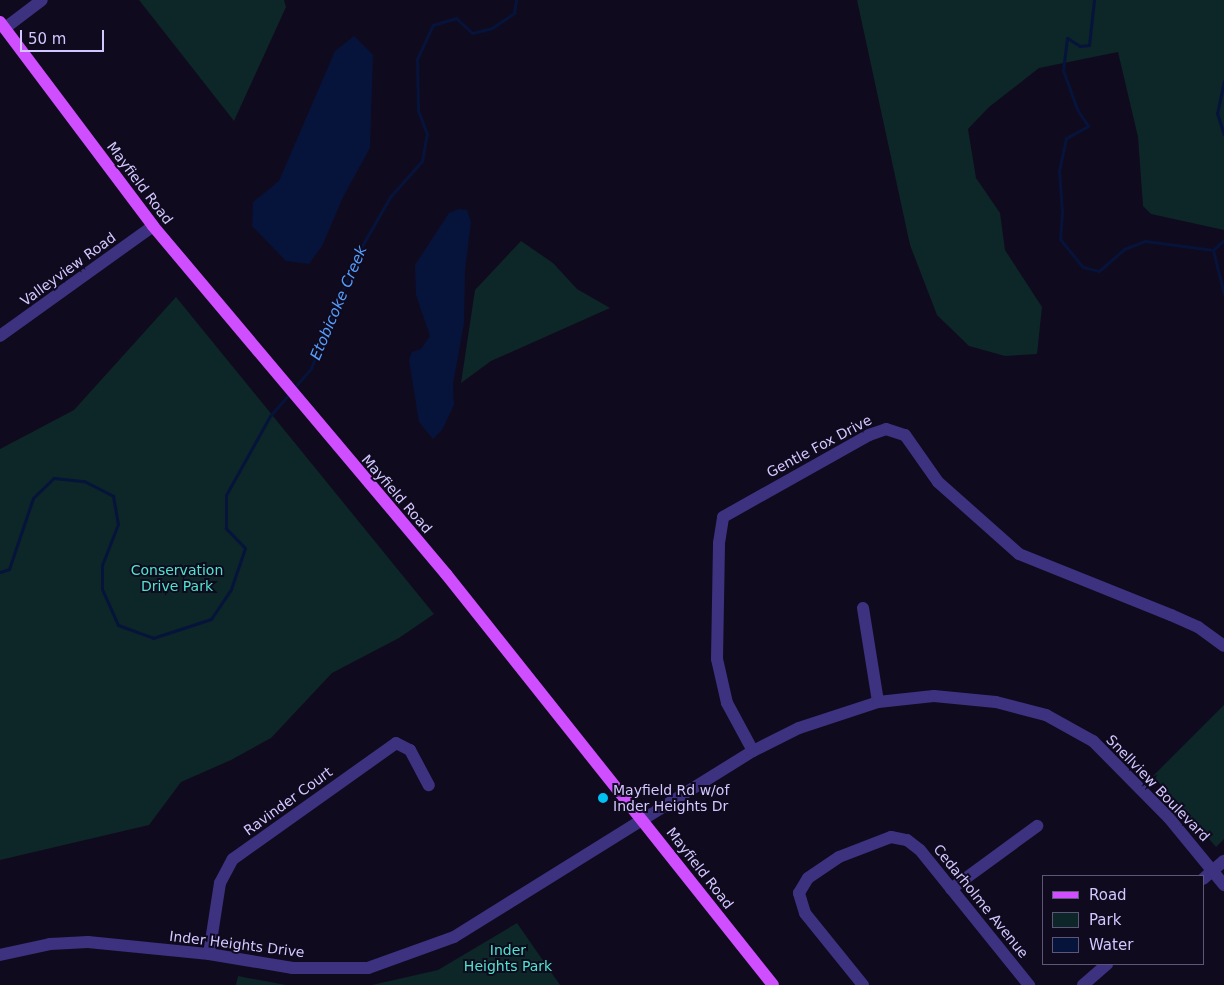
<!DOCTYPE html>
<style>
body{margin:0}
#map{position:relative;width:1224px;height:985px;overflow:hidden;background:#100a1e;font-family:"DejaVu Sans",sans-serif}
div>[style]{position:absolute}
.green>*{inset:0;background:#0d2628}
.water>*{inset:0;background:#06143b}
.stream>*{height:3px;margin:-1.5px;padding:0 1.5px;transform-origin:1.5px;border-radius:1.5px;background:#06143b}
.minor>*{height:12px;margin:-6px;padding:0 6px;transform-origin:6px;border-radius:6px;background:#3d3280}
.major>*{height:12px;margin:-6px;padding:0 6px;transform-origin:6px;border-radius:6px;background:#cf4eff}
.dots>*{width:14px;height:14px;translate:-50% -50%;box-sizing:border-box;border:2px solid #100a1e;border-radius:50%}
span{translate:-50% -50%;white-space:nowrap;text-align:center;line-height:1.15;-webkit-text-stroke:4px #100a1e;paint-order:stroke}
.street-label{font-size:14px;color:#d3c7ff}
.park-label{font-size:14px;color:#4ce6cf}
.poi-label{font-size:14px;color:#d3c7ff}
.left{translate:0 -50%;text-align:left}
.water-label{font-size:15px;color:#559fff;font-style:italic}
.legend{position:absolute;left:1042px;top:875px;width:162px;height:90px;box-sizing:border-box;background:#100a1e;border:1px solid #5e5678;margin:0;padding:6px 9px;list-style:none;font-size:15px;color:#d3c7ff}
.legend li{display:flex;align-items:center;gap:10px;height:25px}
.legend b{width:25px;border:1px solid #5e5678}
.scale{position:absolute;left:20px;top:30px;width:84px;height:22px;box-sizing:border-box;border:2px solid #d3c7ff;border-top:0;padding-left:6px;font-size:15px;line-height:18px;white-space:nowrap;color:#d3c7ff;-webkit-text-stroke:4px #100a1e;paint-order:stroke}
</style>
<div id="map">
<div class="green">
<i style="clip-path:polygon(139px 0,284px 0,286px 7px,234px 121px)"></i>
<i style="clip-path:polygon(857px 0,1224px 0,1224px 230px,1151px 214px,1143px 206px,1138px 137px,1118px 52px,1039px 68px,989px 107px,968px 129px,976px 178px,1000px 213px,1005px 250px,1042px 307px,1037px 354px,1005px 356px,969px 346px,937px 315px,910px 245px)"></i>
<i style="clip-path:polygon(521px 241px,553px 263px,577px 289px,610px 308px,491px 361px,461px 383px,475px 290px)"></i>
<i style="clip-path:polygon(176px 297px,434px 614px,399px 638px,332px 673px,271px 738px,231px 760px,181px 782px,149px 825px,0 860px,0 449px,74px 410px)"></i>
<i style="clip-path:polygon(1224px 705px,1224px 839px,1216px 847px,1153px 776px)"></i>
<i style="clip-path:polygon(517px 923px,560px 985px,372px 985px,438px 970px)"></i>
<i style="clip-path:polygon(238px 976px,286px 985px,236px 985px)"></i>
</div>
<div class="water">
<i style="clip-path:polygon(354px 36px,373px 55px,370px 148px,343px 197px,322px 246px,309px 264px,286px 261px,252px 226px,253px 202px,279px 181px,335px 51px)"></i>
<i style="clip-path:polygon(459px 209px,467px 210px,471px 222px,465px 270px,464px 323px,453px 384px,454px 405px,442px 430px,433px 439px,419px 422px,409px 360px,412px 352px,421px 349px,430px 336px,416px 295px,415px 265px,449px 213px)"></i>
</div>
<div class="stream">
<i style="left:1094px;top:0;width:45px;rotate:96.3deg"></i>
<i style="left:1089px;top:45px;width:9px;rotate:174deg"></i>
<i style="left:1080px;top:46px;width:15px;rotate:-148deg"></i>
<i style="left:1067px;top:38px;width:32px;rotate:97deg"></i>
<i style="left:1063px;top:70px;width:41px;rotate:70.3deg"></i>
<i style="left:1077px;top:109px;width:20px;rotate:57deg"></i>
<i style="left:1088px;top:126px;width:25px;rotate:151deg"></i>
<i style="left:1066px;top:138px;width:33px;rotate:102deg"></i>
<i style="left:1059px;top:170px;width:42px;rotate:85.9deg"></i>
<i style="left:1062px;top:212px;width:27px;rotate:94deg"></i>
<i style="left:1060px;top:239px;width:36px;rotate:51deg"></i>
<i style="left:1083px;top:267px;width:16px;rotate:14deg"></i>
<i style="left:1099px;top:271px;width:33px;rotate:-41deg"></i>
<i style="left:1124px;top:249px;width:22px;rotate:-21deg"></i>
<i style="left:1145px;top:241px;width:69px;rotate:7.5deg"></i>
<i style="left:1213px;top:250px;width:45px;rotate:76deg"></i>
<i style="left:1224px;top:81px;width:33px;rotate:102deg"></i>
<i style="left:1217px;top:113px;width:22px;rotate:72deg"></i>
<i style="left:1213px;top:250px;width:15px;rotate:-42deg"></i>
<i style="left:293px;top:389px;width:28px;rotate:-49deg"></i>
<i style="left:311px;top:368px;width:126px;rotate:-67.7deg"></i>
<i style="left:359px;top:251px;width:62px;rotate:-60.1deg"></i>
<i style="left:390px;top:197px;width:48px;rotate:-48.4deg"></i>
<i style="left:422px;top:161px;width:27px;rotate:-80deg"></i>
<i style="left:427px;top:134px;width:25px;rotate:-111deg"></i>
<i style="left:418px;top:111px;width:52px;rotate:-91.1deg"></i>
<i style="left:417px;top:59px;width:38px;rotate:-65deg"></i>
<i style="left:433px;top:25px;width:24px;rotate:-17deg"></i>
<i style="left:456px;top:18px;width:22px;rotate:43deg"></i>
<i style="left:472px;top:33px;width:21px;rotate:-14deg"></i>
<i style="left:492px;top:28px;width:27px;rotate:-34deg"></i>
<i style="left:514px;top:13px;width:13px;rotate:-81deg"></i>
<i style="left:0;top:572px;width:9px;rotate:-18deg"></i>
<i style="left:9px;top:569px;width:75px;rotate:-71.3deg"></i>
<i style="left:33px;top:498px;width:29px;rotate:-44deg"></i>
<i style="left:54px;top:478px;width:30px;rotate:6deg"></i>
<i style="left:84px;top:481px;width:33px;rotate:27deg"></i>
<i style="left:113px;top:496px;width:28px;rotate:80deg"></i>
<i style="left:118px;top:524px;width:44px;rotate:111.3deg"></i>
<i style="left:102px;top:565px;width:24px;rotate:90deg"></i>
<i style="left:102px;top:589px;width:39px;rotate:66deg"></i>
<i style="left:118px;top:625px;width:37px;rotate:20deg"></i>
<i style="left:153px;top:638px;width:61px;rotate:-18.1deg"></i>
<i style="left:211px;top:619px;width:36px;rotate:-56deg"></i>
<i style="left:231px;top:589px;width:43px;rotate:-71.1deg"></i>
<i style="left:245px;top:548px;width:28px;rotate:-134deg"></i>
<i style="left:226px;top:528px;width:33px;rotate:-90deg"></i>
<i style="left:226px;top:495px;width:90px;rotate:-60.9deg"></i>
<i style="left:270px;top:416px;width:29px;rotate:-49deg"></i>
</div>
<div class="minor">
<i style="left:5px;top:28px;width:46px;rotate:-37.1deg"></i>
<i style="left:0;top:336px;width:188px;rotate:-35.7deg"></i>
<i style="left:863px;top:608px;width:95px;rotate:80.9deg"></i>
<i style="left:753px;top:751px;width:55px;rotate:-118.4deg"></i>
<i style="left:727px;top:703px;width:45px;rotate:-102.8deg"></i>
<i style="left:717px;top:659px;width:116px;rotate:-89deg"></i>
<i style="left:719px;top:543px;width:26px;rotate:-81deg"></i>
<i style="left:723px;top:517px;width:167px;rotate:-29.3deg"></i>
<i style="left:869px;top:435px;width:18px;rotate:-19deg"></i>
<i style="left:886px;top:429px;width:20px;rotate:18deg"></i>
<i style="left:905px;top:435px;width:57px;rotate:54.9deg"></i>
<i style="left:938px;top:482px;width:108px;rotate:41.6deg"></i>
<i style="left:1019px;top:554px;width:164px;rotate:21.9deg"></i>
<i style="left:1171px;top:615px;width:30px;rotate:24deg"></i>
<i style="left:1198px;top:627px;width:32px;rotate:36deg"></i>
<i style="left:1203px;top:879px;width:28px;rotate:-41deg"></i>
<i style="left:951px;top:889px;width:107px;rotate:-36.2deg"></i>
<i style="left:209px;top:954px;width:72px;rotate:-81.2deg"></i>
<i style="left:220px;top:883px;width:27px;rotate:-62deg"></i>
<i style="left:233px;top:859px;width:200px;rotate:-35.4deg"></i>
<i style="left:396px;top:743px;width:16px;rotate:27deg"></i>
<i style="left:410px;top:750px;width:40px;rotate:62deg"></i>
<i style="left:0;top:955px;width:51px;rotate:-12.4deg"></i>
<i style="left:50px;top:944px;width:38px;rotate:-3deg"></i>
<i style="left:88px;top:942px;width:122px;rotate:5.7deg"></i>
<i style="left:209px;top:954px;width:85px;rotate:9.5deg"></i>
<i style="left:293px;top:968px;width:75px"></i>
<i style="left:368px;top:968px;width:91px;rotate:-19.8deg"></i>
<i style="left:454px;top:937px;width:352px;rotate:-31.9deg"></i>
<i style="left:753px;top:751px;width:51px;rotate:-26.6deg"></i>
<i style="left:799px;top:728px;width:83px;rotate:-18.2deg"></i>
<i style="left:878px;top:702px;width:56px;rotate:-6.1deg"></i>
<i style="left:934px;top:696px;width:62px;rotate:5.5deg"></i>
<i style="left:996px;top:702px;width:52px;rotate:14.6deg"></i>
<i style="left:1046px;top:715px;width:54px;rotate:29deg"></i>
<i style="left:1093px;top:741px;width:108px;rotate:45.4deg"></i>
<i style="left:1169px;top:818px;width:87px;rotate:50.6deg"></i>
<i style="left:863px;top:985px;width:92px;rotate:-128.9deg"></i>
<i style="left:805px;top:913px;width:21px;rotate:-107deg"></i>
<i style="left:799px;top:893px;width:17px;rotate:-59deg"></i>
<i style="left:808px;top:878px;width:37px;rotate:-34deg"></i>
<i style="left:839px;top:857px;width:56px;rotate:-21deg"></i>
<i style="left:891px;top:837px;width:16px;rotate:11deg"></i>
<i style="left:907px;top:840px;width:16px;rotate:38deg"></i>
<i style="left:920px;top:850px;width:174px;rotate:51.1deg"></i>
<i style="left:1083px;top:985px;width:32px;rotate:-41deg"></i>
</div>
<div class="major">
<i style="left:0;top:22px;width:255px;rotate:53.1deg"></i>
<i style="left:153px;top:226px;width:455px;rotate:49.9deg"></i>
<i style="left:446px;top:574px;width:525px;rotate:51.49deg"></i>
</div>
<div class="dots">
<i style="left:603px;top:798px;background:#00c1f2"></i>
</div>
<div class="street-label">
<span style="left:140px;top:183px;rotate:53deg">Mayfield Road</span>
<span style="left:68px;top:269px;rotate:-36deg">Valleyview Road</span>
<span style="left:819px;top:446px;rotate:-28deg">Gentle Fox Drive</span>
<span style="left:397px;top:494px;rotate:49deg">Mayfield Road</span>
<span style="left:1158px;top:788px;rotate:46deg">Snellview Boulevard</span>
<span style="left:288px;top:801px;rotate:-36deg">Ravinder Court</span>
<span style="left:700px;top:868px;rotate:52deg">Mayfield Road</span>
<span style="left:981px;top:901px;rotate:51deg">Cedarholme Avenue</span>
<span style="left:237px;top:944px;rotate:7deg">Inder Heights Drive</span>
</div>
<div class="park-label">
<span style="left:177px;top:578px">Conservation<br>Drive Park</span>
<span style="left:508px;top:958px">Inder<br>Heights Park</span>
</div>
<div class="poi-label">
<span class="left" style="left:613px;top:798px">Mayfield Rd w/of<br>Inder Heights Dr</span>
</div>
<div class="water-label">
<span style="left:339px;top:303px;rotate:-67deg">Etobicoke Creek</span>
</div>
<ul class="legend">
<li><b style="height:6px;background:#cf4eff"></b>Road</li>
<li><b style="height:14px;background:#0d2628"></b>Park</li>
<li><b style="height:14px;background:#06143b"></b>Water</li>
</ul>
<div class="scale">50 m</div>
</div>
